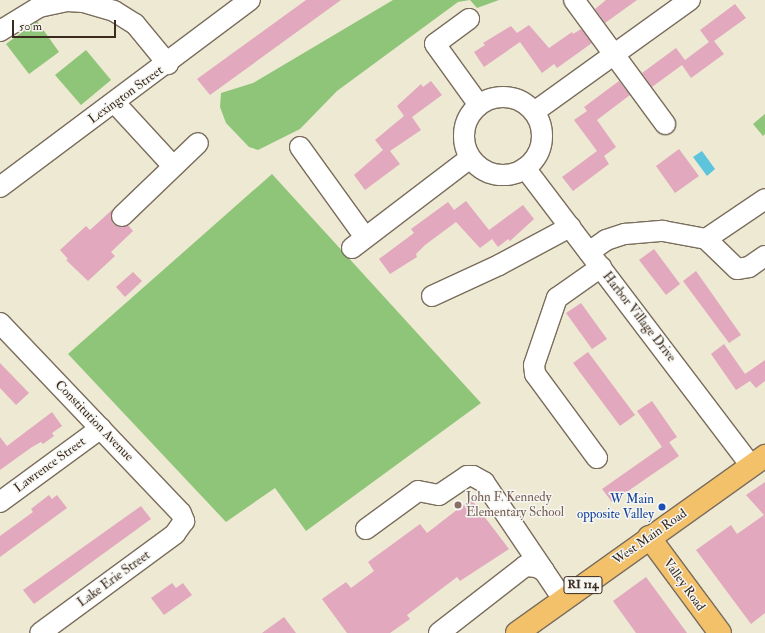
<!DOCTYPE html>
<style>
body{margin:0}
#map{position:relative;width:765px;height:633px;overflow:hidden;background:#eee9d3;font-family:"IM FELL Double Pica",serif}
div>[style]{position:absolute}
.green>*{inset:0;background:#8ec578}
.water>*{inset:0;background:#5ec4dc}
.building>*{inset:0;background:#e1a8be}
.roads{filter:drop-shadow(1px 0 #7a6d5d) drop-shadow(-1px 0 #7a6d5d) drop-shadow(0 1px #7a6d5d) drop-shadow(0 -1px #7a6d5d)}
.minor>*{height:20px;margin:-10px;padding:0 10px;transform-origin:10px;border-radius:10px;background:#fff}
.minor>.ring{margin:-10px;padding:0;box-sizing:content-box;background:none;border:20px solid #fff;border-radius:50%}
.major>*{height:22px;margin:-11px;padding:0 11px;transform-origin:11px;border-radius:11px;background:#f4c16b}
.highway>*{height:22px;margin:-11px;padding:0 11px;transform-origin:11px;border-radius:11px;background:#f4c16b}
.dots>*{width:11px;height:11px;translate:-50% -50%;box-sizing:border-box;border:2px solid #f6f6f2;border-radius:50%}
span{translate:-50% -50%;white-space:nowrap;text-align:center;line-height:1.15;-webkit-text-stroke:3px #f6f6f2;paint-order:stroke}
.shield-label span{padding:1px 3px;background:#f6f6f2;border:1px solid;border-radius:3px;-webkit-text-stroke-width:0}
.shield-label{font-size:12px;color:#3b2a1e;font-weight:700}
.street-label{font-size:13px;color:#3b2a1e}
.education-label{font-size:13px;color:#785e54}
.left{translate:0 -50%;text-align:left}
.transit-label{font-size:13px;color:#164399}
.right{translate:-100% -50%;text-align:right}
.scale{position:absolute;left:12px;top:20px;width:104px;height:18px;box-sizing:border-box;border:2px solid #3b2a1e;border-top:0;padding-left:5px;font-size:12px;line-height:14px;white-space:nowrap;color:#3b2a1e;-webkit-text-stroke:3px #f6f6f2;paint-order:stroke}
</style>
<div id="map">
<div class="green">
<i style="clip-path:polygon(393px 0,499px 0,477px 8px,470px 0,458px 2px,337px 91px,300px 129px,258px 150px,249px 147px,226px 123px,220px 107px,221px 93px,253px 83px)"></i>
<i style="clip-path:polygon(37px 21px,59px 52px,29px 74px,6px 44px)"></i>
<i style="clip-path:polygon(86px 50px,111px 80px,81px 105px,55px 75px)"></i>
<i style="clip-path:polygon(765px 114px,765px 134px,763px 136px,753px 124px)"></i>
<i style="clip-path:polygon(272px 174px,481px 403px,306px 531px,275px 488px,226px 522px,68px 354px)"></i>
</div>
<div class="water">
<i style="clip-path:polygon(702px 151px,715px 169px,707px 176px,693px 157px)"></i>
</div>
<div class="building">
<i style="clip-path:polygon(306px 0,341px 0,210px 95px,197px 79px)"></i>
<i style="clip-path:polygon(606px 0,637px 0,605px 23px,595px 9px)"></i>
<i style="clip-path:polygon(735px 4px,746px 18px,714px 41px,724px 54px,691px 78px,682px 65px,652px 87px,642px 73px,676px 48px,685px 60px,709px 42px,700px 30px)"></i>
<i style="clip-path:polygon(529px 25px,549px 48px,572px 32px,573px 34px,581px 29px,592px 43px,557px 68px,554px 64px,542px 73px,520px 42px,484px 67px,474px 52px,485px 45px,483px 43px,511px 26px,517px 33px)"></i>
<i style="clip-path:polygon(431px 81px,442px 95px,412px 117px,421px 130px,390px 151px,400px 164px,365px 190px,354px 175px,383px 150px,375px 140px,404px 116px,397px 106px,421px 84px,423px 87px)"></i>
<i style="clip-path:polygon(619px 81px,630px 95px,597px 120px,616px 147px,604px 156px,609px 164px,573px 191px,562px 177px,597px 151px,574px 120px,587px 111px,584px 107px)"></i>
<i style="clip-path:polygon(679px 149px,699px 176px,675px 193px,656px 166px)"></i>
<i style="clip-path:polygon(466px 201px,489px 230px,523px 205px,534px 219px,510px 241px,508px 239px,498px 247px,492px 239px,480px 248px,456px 222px,425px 245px,416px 254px,417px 257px,390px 274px,379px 259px,414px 233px,411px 229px,448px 202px,454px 210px)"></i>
<i style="clip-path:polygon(113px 209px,111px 218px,113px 224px,119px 227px,128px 225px,133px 231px,111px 252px,115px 256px,88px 281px,66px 260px,68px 259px,60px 250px,86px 226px,90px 230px)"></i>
<i style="clip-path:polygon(654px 249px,680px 284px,666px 295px,639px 260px)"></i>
<i style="clip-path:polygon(696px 271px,741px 335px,729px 343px,683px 281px)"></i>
<i style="clip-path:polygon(133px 272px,142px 281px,125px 297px,116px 287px)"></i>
<i style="clip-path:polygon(581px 303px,607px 339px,592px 349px,566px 313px)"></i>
<i style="clip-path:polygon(724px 344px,745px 374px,765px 360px,765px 381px,756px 388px,750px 381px,736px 390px,711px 354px)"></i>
<i style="clip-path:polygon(588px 352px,635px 415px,620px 426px,573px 363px)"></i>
<i style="clip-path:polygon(0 363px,29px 393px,16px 405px,0 388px)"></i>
<i style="clip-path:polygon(652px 401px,677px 437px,662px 447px,637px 411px)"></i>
<i style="clip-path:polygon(52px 412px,62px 426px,52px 433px,54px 436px,43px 444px,41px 442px,32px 447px,0 470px,0 437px,7px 446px)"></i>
<i style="clip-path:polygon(669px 442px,679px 456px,612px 502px,602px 489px)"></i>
<i style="clip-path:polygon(765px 482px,765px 613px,751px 624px,696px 550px,731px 525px,737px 534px,764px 515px,746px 495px)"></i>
<i style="clip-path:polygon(49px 495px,52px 499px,57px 495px,67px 508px,0 557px,0 536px,33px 512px,31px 509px)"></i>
<i style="clip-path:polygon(471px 499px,509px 549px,460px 581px,457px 577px,407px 615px,410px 619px,390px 633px,347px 633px,322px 599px,346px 582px,351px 588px,374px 571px,368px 562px,420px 524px,427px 533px)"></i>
<i style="clip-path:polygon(141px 506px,151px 519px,34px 604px,23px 590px)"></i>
<i style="clip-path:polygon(646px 577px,687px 633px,636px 633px,613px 601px)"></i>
<i style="clip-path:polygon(172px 583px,176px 588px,183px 583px,192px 595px,164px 615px,151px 598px)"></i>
<i style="clip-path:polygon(284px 617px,296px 633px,262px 633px)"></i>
</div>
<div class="roads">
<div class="minor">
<i style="left:574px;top:0;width:154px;rotate:53.7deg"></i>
<i style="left:469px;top:19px;width:42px;rotate:143.7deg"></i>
<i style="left:435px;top:44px;width:75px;rotate:54.2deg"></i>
<i style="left:0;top:31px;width:46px;rotate:-31.6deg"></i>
<i style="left:39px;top:7px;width:30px;rotate:-12deg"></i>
<i style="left:68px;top:1px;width:15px;rotate:4deg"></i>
<i style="left:83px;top:2px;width:32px;rotate:16deg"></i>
<i style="left:114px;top:11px;width:25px;rotate:32deg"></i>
<i style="left:135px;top:24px;width:52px;rotate:50.5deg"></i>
<i class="ring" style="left:464px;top:97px;width:58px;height:58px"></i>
<i style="left:115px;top:103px;width:86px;rotate:47.4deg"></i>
<i style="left:534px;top:112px;width:192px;rotate:-35.7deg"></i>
<i style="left:300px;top:147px;width:111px;rotate:54.2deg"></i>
<i style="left:525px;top:168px;width:374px;rotate:52.8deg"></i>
<i style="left:0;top:187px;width:312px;rotate:-36.8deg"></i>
<i style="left:122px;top:216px;width:105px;rotate:-43.8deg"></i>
<i style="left:706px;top:239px;width:71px;rotate:-34.1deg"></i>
<i style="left:352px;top:248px;width:148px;rotate:-37.3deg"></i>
<i style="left:589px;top:252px;width:21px;rotate:-35deg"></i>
<i style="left:606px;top:240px;width:20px;rotate:-18deg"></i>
<i style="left:625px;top:234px;width:38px;rotate:-5deg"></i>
<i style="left:663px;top:231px;width:44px;rotate:10.5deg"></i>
<i style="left:706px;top:239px;width:43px;rotate:44.1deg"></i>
<i style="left:737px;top:269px;width:12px;rotate:-9deg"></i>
<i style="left:749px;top:267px;width:19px;rotate:-35deg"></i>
<i style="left:432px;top:296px;width:74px;rotate:-24.8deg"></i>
<i style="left:499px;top:265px;width:81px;rotate:-28.2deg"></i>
<i style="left:0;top:323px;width:262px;rotate:46.4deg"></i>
<i style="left:181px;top:513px;width:9px;rotate:69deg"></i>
<i style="left:184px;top:521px;width:16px;rotate:125deg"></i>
<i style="left:175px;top:534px;width:167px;rotate:143.7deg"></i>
<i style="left:597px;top:458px;width:104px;rotate:-126.4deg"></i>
<i style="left:535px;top:374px;width:9px;rotate:-96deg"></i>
<i style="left:534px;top:365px;width:71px;rotate:-71.1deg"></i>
<i style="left:557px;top:298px;width:54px;rotate:-35.2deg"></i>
<i style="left:0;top:502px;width:125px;rotate:-36.2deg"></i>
<i style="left:366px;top:529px;width:64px;rotate:-36.2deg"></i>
<i style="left:418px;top:491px;width:21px;rotate:11deg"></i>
<i style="left:439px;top:495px;width:34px;rotate:-34deg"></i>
<i style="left:467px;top:476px;width:6px"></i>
<i style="left:473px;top:476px;width:13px;rotate:29deg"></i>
<i style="left:484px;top:482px;width:107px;rotate:56deg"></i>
<i style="left:439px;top:633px;width:109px;rotate:-37.9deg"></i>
<i style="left:525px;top:566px;width:12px;rotate:5deg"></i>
<i style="left:537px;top:567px;width:8px;rotate:30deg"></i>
<i style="left:544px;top:571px;width:34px;rotate:56deg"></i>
</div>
<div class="major">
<i style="left:649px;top:537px;width:119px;rotate:53.5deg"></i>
</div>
<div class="highway">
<i style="left:517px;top:633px;width:305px;rotate:-35.5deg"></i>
</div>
</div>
<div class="dots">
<i style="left:458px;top:505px;background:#8d6e63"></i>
<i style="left:662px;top:507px;background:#1a4fb4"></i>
</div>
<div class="shield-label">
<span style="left:583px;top:585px">RI 114</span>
</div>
<div class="street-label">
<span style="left:126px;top:95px;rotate:-36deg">Lexington Street</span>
<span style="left:639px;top:317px;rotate:52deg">Harbor Village Drive</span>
<span style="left:94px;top:421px;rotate:46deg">Constitution Avenue</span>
<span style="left:50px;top:465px;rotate:-36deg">Lawrence Street</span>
<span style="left:650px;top:537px;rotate:-35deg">West Main Road</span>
<span style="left:114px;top:579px;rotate:-36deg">Lake Erie Street</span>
<span style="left:684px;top:585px;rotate:54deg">Valley Road</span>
</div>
<div class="education-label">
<span class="left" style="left:466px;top:505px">John F. Kennedy<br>Elementary School</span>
</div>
<div class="transit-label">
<span class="right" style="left:654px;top:507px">W Main<br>opposite Valley</span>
</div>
<div class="scale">50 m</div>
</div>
